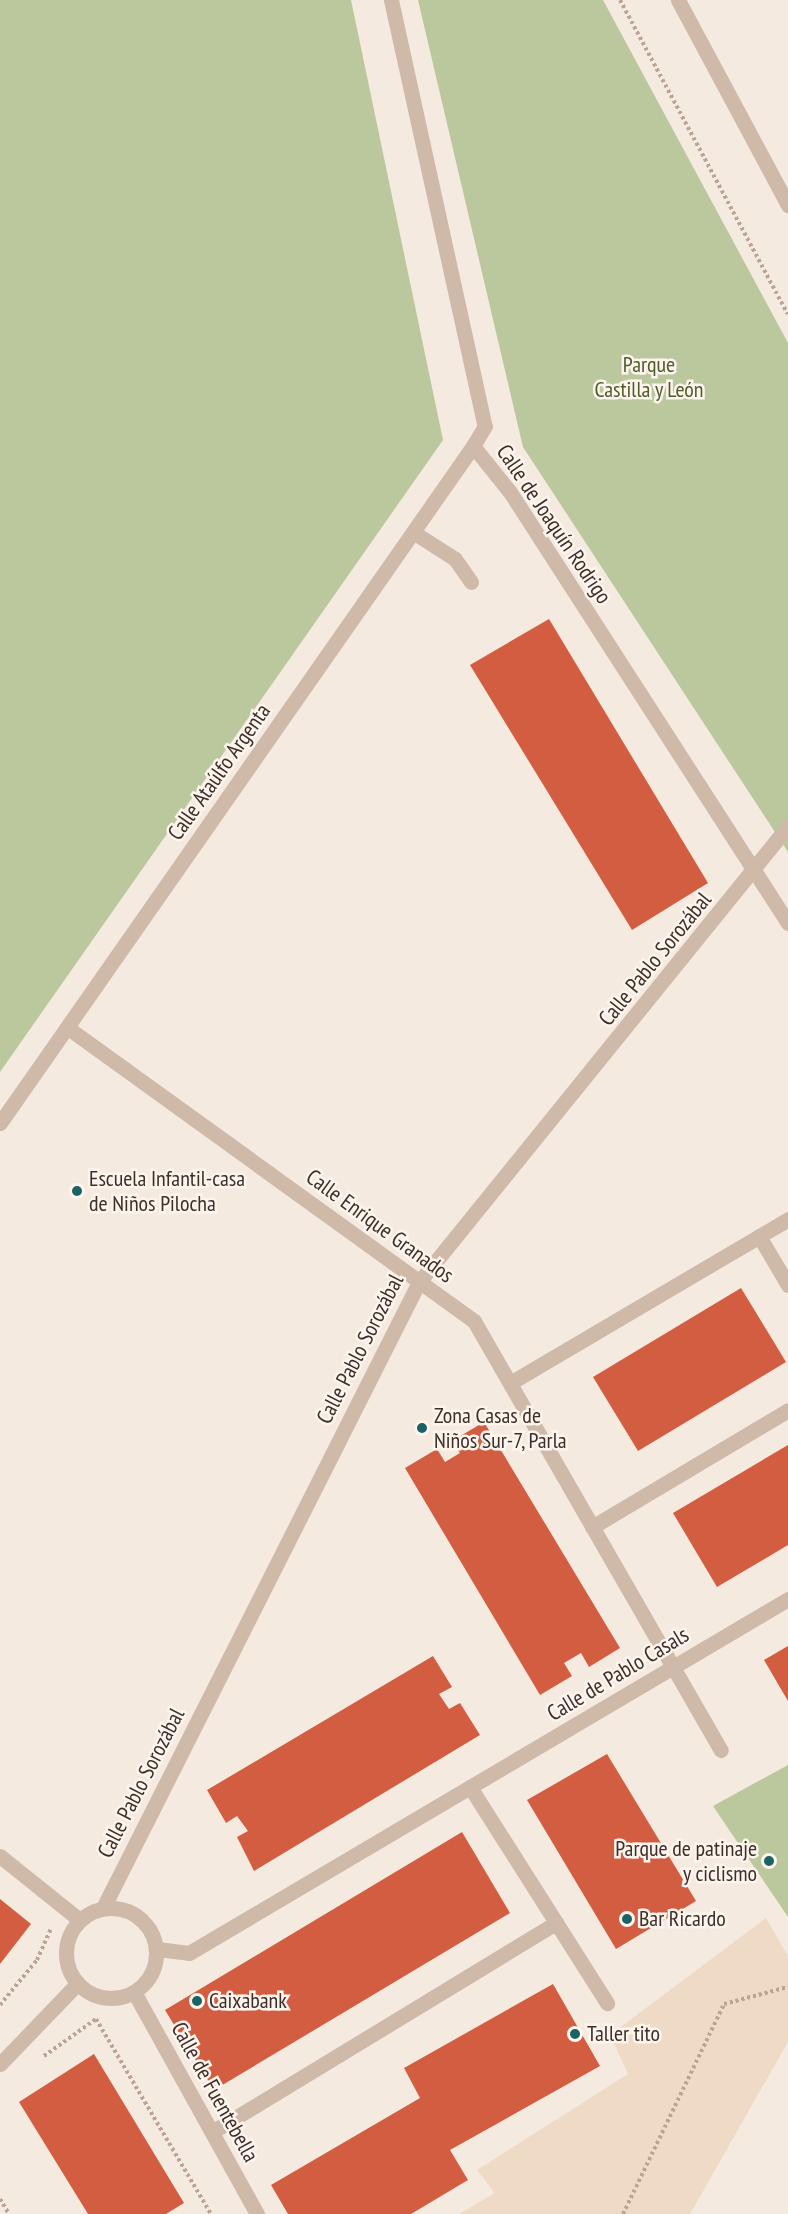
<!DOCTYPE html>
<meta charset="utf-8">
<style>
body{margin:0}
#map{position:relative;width:788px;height:2214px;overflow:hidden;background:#f5eadf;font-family:"PT Sans Narrow",sans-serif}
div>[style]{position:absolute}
.green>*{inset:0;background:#bbc79d}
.plaza>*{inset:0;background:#efdac5}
.building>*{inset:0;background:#d25d41}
.path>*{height:4px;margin-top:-2px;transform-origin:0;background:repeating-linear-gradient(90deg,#bca393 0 3px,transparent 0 6px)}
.minor>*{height:15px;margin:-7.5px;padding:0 7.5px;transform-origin:7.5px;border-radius:7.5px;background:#cfb9a9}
.minor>.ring{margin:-7.5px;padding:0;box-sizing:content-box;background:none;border:15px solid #cfb9a9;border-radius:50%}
.dots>*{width:16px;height:16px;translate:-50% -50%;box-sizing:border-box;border:3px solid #fcf4ed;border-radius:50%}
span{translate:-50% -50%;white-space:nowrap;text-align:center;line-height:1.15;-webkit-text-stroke:5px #fcf4ed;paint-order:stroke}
.park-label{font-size:22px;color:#4d5d2a}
.street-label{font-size:22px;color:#3c2f2a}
.poi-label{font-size:22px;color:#3c2f2a}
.left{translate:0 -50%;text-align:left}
.right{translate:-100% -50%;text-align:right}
</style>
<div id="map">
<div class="green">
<i style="clip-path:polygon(0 0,351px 0,443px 440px,0 1072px)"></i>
<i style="clip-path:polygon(418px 0,603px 0,788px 343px,788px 852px,523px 447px)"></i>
<i style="clip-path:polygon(788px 1765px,788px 1917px,713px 1806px)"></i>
</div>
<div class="plaza">
<i style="clip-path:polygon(766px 1918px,788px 1956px,788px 2042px,690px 2214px,459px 2214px,495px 2193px,477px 2170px,628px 2074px,610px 2035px)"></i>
</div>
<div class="building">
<i style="clip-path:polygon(549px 619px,708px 883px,632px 930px,470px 665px)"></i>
<i style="clip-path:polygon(741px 1288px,786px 1362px,638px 1451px,593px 1377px)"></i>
<i style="clip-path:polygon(484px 1422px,620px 1648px,589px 1667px,581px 1653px,564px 1663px,572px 1676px,540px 1695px,405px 1468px,437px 1449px,445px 1462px,460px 1453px,452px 1441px)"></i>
<i style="clip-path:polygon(788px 1445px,788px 1545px,717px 1587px,673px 1513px)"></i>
<i style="clip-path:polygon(788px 1646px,788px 1701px,764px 1660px)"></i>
<i style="clip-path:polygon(433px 1656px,452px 1687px,439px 1694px,449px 1709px,460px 1703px,480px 1735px,254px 1871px,237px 1837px,248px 1831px,237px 1816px,226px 1823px,207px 1790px)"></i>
<i style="clip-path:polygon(607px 1754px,696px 1901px,616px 1949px,527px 1800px)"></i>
<i style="clip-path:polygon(462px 1832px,510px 1913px,214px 2090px,165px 2010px)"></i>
<i style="clip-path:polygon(0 1899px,31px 1924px,0 1964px)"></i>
<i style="clip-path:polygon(553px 1984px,600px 2066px,450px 2150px,468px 2180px,411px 2214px,288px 2214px,271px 2185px,420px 2098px,404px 2068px)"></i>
<i style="clip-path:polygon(94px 2054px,184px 2203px,166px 2214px,88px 2214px,19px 2102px)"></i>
</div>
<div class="path">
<i style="left:620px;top:0;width:356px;rotate:61.9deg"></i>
<i style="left:0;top:2005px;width:58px;rotate:-50.6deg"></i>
<i style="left:37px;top:1960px;width:35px;rotate:-66deg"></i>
<i style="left:44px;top:2056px;width:64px;rotate:-35.4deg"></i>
<i style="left:96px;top:2019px;width:226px;rotate:59.5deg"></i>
<i style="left:0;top:2199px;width:17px;rotate:59deg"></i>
<i style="left:623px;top:2214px;width:233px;rotate:-64.3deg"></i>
<i style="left:724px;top:2004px;width:66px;rotate:-14.9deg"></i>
</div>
<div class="minor">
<i style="left:391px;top:0;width:436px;rotate:77.6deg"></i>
<i style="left:485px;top:426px;width:23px;rotate:121deg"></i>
<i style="left:473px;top:446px;width:59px;rotate:51.2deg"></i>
<i style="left:510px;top:492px;width:513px;rotate:57.18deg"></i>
<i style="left:678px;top:0;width:233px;rotate:61.8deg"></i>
<i style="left:413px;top:532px;width:50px;rotate:32.7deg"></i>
<i style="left:455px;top:559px;width:28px;rotate:55deg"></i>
<i style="left:68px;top:1028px;width:501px;rotate:35.82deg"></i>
<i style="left:474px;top:1321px;width:495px;rotate:60.1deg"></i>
<i style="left:0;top:1123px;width:826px;rotate:-55.06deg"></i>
<i style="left:759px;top:1236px;width:57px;rotate:59.4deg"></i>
<i style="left:510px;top:1383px;width:323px;rotate:-30.5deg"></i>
<i style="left:592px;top:1527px;width:228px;rotate:-30.8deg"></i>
<i style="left:470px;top:1787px;width:256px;rotate:57.6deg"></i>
<i style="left:0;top:1856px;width:102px;rotate:38.7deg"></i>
<i style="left:103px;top:1908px;width:701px;rotate:-63.22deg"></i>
<i style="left:419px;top:1282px;width:587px;rotate:-51.02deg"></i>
<i class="ring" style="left:66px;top:1908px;width:75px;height:75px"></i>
<i style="left:157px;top:1949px;width:32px;rotate:7deg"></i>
<i style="left:189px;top:1953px;width:696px;rotate:-30.58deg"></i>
<i style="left:134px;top:1992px;width:254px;rotate:61deg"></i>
<i style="left:0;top:2064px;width:112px;rotate:-46.1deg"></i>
<i style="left:212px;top:2132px;width:403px;rotate:-31.3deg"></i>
</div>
<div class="dots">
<i style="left:77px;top:1191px;background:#1a6263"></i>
<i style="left:422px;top:1428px;background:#1a6263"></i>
<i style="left:769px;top:1861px;background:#1a6263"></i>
<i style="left:627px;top:1919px;background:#1a6263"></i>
<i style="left:197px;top:2001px;background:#1a6263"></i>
<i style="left:575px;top:2034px;background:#1a6263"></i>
</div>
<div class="park-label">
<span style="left:649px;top:377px">Parque<br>Castilla y León</span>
</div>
<div class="street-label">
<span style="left:554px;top:524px;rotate:56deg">Calle de Joaquín Rodrigo</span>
<span style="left:219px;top:772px;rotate:-55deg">Calle Ataúlfo Argenta</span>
<span style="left:655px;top:959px;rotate:-51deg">Calle Pablo Sorozábal</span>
<span style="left:380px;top:1226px;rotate:36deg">Calle Enrique Granados</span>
<span style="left:360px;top:1349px;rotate:-63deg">Calle Pablo Sorozábal</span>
<span style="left:618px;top:1674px;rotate:-31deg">Calle de Pablo Casals</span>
<span style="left:141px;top:1783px;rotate:-63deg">Calle Pablo Sorozábal</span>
<span style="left:215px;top:2092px;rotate:61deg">Calle de Fuentebella</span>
</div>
<div class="poi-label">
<span class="left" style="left:89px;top:1191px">Escuela Infantil-casa<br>de Niños Pilocha</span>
<span class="left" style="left:434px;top:1428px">Zona Casas de<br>Niños Sur-7, Parla</span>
<span class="right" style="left:757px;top:1861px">Parque de patinaje<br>y ciclismo</span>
<span class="left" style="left:639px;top:1919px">Bar Ricardo</span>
<span class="left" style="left:209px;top:2001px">Caixabank</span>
<span class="left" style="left:587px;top:2034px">Taller tito</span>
</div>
</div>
